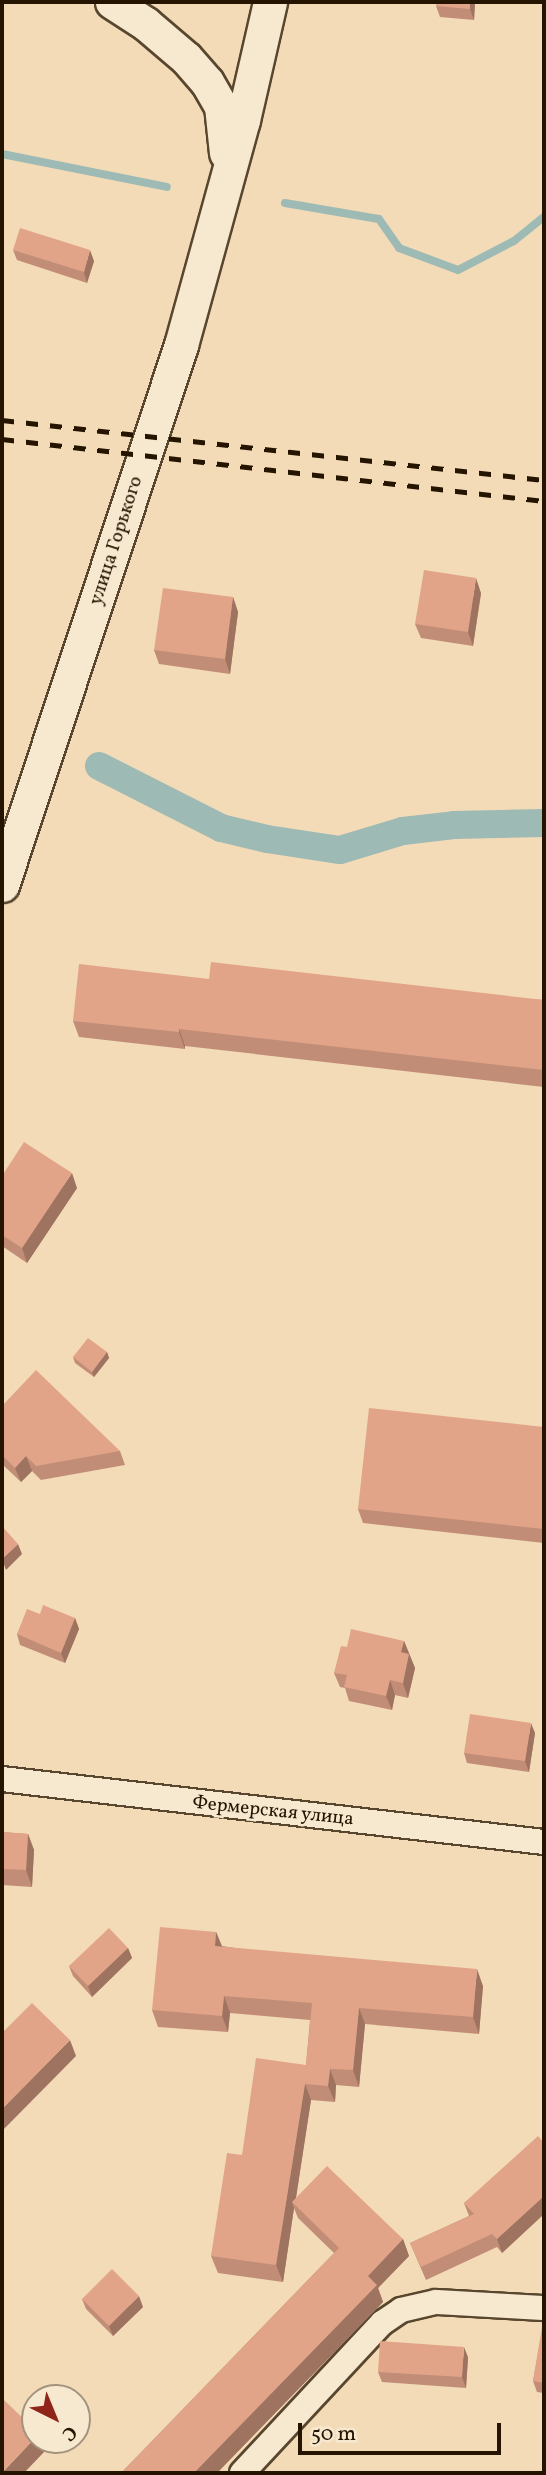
<!DOCTYPE html>
<meta charset="utf-8">
<style>
body{margin:0}
#map{position:relative;width:546px;height:2475px;overflow:hidden;background:#f3dbb7;font-family:Vollkorn,serif}
div>[style]{position:absolute}
.stream>*{height:8px;margin:-4px;padding:0 4px;transform-origin:4px;border-radius:4px;background:#9dbab5}
.canal>*{height:28px;margin:-14px;padding:0 14px;transform-origin:14px;border-radius:14px;background:#9dbab5}
.roads{filter:drop-shadow(2px 0 #58462e) drop-shadow(-2px 0 #58462e) drop-shadow(0 2px #58462e) drop-shadow(0 -2px #58462e)}
.minor>*{height:24px;margin:-12px;padding:0 12px;transform-origin:12px;border-radius:12px;background:#f7e8d0}
.secondary>*{height:33px;margin:-16.5px;padding:0 16.5px;transform-origin:16.5px;border-radius:16.5px;background:#f7e8d0}
.rail>*{height:5px;margin-top:-2.5px;transform-origin:0;background:repeating-linear-gradient(90deg,#241400 0 12px,transparent 0 24px)}
.wall>*{inset:0;background:#c28d76}
.shaded-wall>*{inset:0;background:#9e7360}
.building>*{inset:0;background:#e1a489}
span{translate:-50% -50%;white-space:nowrap;text-align:center;line-height:1.15;-webkit-text-stroke:5px #f7e8d0;paint-order:stroke}
.street-label{font-size:19px;color:#241400}
.frame{position:absolute;inset:0;border:4px solid #241400;pointer-events:none}
.north{position:absolute;left:21px;top:2384px;width:70px;height:70px;box-sizing:border-box;background:#f7e8d0;border:2px solid #a3937d;border-radius:50%;rotate:137deg;font-size:19px;font-weight:700;line-height:28px;text-align:center;color:#241400}
.north::after{content:'';display:block;margin:auto;width:24px;height:32px;background:#8f2418;clip-path:polygon(50% 0,100% 100%,50% 72%,0 100%)}
.scale{position:absolute;left:298px;top:2423px;width:203px;height:32px;box-sizing:border-box;border:4px solid #241400;border-top:0;padding-left:9px;font-size:21px;line-height:24px;white-space:nowrap;color:#241400;-webkit-text-stroke:5px #f7e8d0;paint-order:stroke}
</style>
<div id="map">
<div class="stream">
<i style="left:2px;top:154px;width:168px;rotate:11.3deg"></i>
<i style="left:285px;top:203px;width:95px;rotate:9.7deg"></i>
<i style="left:379px;top:219px;width:35px;rotate:55deg"></i>
<i style="left:399px;top:248px;width:63px;rotate:20.4deg"></i>
<i style="left:458px;top:270px;width:63px;rotate:-27.4deg"></i>
<i style="left:514px;top:241px;width:38px;rotate:-39deg"></i>
</div>
<div class="canal">
<i style="left:99px;top:766px;width:137px;rotate:26.9deg"></i>
<i style="left:221px;top:828px;width:47px;rotate:13.4deg"></i>
<i style="left:267px;top:839px;width:74px;rotate:8.6deg"></i>
<i style="left:340px;top:850px;width:66px;rotate:-16.8deg"></i>
<i style="left:403px;top:831px;width:51px;rotate:-6.7deg"></i>
<i style="left:454px;top:825px;width:90px;rotate:-1.3deg"></i>
</div>
<div class="roads">
<div class="minor">
<i style="left:2px;top:1779px;width:546px;rotate:6.63deg"></i>
<i style="left:242px;top:2473px;width:205px;rotate:-47deg"></i>
<i style="left:382px;top:2323px;width:23px;rotate:-34deg"></i>
<i style="left:401px;top:2310px;width:36px;rotate:-13deg"></i>
<i style="left:436px;top:2302px;width:108px;rotate:3.2deg"></i>
</div>
<div class="secondary">
<i style="left:112px;top:2px;width:40px;rotate:32.9deg"></i>
<i style="left:146px;top:24px;width:52px;rotate:40.4deg"></i>
<i style="left:186px;top:58px;width:32px;rotate:49deg"></i>
<i style="left:207px;top:82px;width:28px;rotate:60deg"></i>
<i style="left:221px;top:106px;width:47px;rotate:83.9deg"></i>
<i style="left:2px;top:885px;width:569px;rotate:-71.66deg"></i>
<i style="left:181px;top:345px;width:233px;rotate:-74.6deg"></i>
<i style="left:243px;top:120px;width:121px;rotate:-77.1deg"></i>
</div>
</div>
<div class="rail">
<i style="left:2px;top:420px;width:545px;rotate:6.32deg"></i>
<i style="left:2px;top:439px;width:546px;rotate:6.53deg"></i>
</div>
<div class="wall">
<i style="clip-path:polygon(436px 2px,475px 2px,474px 20px,440px 17px,436px 6px)"></i>
<i style="clip-path:polygon(13px 250px,94px 261px,87px 283px,17px 260px)"></i>
<i style="clip-path:polygon(481px 593px,473px 646px,421px 638px,415px 624px)"></i>
<i style="clip-path:polygon(233px 597px,238px 612px,230px 674px,159px 664px,154px 650px)"></i>
<i style="clip-path:polygon(209px 979px,544px 1000px,544px 1087px,185px 1046px,185px 1049px,79px 1037px,73px 1021px)"></i>
<i style="clip-path:polygon(2px 1176px,77px 1188px,27px 1263px,2px 1246px)"></i>
<i style="clip-path:polygon(107px 1352px,109px 1358px,94px 1377px,75px 1363px,73px 1357px)"></i>
<i style="clip-path:polygon(2px 1406px,120px 1451px,125px 1465px,41px 1480px,32px 1471px,21px 1482px,2px 1464px)"></i>
<i style="clip-path:polygon(544px 1427px,544px 1543px,363px 1523px,358px 1509px)"></i>
<i style="clip-path:polygon(40px 1614px,75px 1618px,79px 1629px,65px 1663px,20px 1645px,17px 1634px)"></i>
<i style="clip-path:polygon(404px 1641px,415px 1668px,408px 1698px,395px 1695px,392px 1710px,349px 1701px,345px 1688px,340px 1687px,334px 1673px,347px 1647px)"></i>
<i style="clip-path:polygon(535px 1733px,529px 1772px,467px 1763px,464px 1753px)"></i>
<i style="clip-path:polygon(2px 1832px,28px 1834px,34px 1850px,32px 1887px,2px 1885px)"></i>
<i style="clip-path:polygon(216px 1932px,222px 1946px,483px 1986px,479px 2034px,365px 2024px,359px 2087px,336px 2085px,335px 2102px,311px 2100px,296px 2198px,403px 2239px,409px 2256px,378px 2288px,383px 2302px,217px 2473px,121px 2473px,334px 2253px,298px 2218px,294px 2208px,283px 2282px,218px 2273px,211px 2256px,242px 2155px,306px 2065px,310px 2020px,230px 2013px,228px 2032px,158px 2027px,152px 2010px)"></i>
<i style="clip-path:polygon(128px 1948px,132px 1958px,92px 1997px,73px 1976px,69px 1966px)"></i>
<i style="clip-path:polygon(544px 2143px,544px 2214px,502px 2253px,497px 2247px,426px 2280px,410px 2243px,469px 2216px,464px 2203px)"></i>
<i style="clip-path:polygon(82px 2299px,143px 2307px,113px 2336px,86px 2309px)"></i>
<i style="clip-path:polygon(544px 2321px,544px 2393px,537px 2392px,533px 2381px)"></i>
<i style="clip-path:polygon(468px 2357px,466px 2388px,382px 2382px,378px 2372px)"></i>
</div>
<div class="shaded-wall">
<i style="clip-path:polygon(470px 2px,475px 2px,474px 20px,470px 9px)"></i>
<i style="clip-path:polygon(90px 250px,94px 261px,87px 283px,84px 272px)"></i>
<i style="clip-path:polygon(476px 578px,481px 593px,473px 646px,468px 632px)"></i>
<i style="clip-path:polygon(233px 597px,238px 612px,230px 674px,225px 659px)"></i>
<i style="clip-path:polygon(179px 1029px,185px 1046px,185px 1049px,179px 1032px)"></i>
<i style="clip-path:polygon(72px 1173px,77px 1188px,27px 1263px,22px 1248px)"></i>
<i style="clip-path:polygon(107px 1352px,109px 1358px,94px 1377px,92px 1372px)"></i>
<i style="clip-path:polygon(26px 1456px,32px 1471px,21px 1482px,15px 1468px)"></i>
<i style="clip-path:polygon(18px 1544px,22px 1554px,6px 1570px,2px 1559px)"></i>
<i style="clip-path:polygon(75px 1618px,79px 1629px,65px 1663px,61px 1653px)"></i>
<i style="clip-path:polygon(404px 1641px,415px 1668px,408px 1698px,403px 1683px,401px 1652px)"></i>
<i style="clip-path:polygon(390px 1680px,395px 1695px,392px 1710px,386px 1696px)"></i>
<i style="clip-path:polygon(531px 1723px,535px 1733px,529px 1772px,525px 1761px)"></i>
<i style="clip-path:polygon(28px 1834px,34px 1850px,32px 1887px,26px 1870px)"></i>
<i style="clip-path:polygon(216px 1932px,223px 1949px,215px 1946px)"></i>
<i style="clip-path:polygon(128px 1948px,132px 1958px,92px 1997px,88px 1986px)"></i>
<i style="clip-path:polygon(477px 1969px,483px 1986px,479px 2034px,473px 2017px)"></i>
<i style="clip-path:polygon(224px 1996px,230px 2013px,228px 2032px,222px 2016px)"></i>
<i style="clip-path:polygon(359px 2008px,365px 2024px,359px 2087px,353px 2070px)"></i>
<i style="clip-path:polygon(70px 2040px,76px 2056px,2px 2131px,2px 2109px)"></i>
<i style="clip-path:polygon(330px 2069px,336px 2085px,335px 2102px,328px 2086px)"></i>
<i style="clip-path:polygon(305px 2084px,311px 2100px,295px 2204px,292px 2202px,294px 2208px,283px 2282px,276px 2265px)"></i>
<i style="clip-path:polygon(544px 2196px,544px 2214px,502px 2253px,497px 2239px)"></i>
<i style="clip-path:polygon(403px 2239px,409px 2256px,378px 2288px,383px 2302px,217px 2473px,194px 2473px,368px 2276px)"></i>
<i style="clip-path:polygon(139px 2296px,143px 2307px,113px 2336px,109px 2326px)"></i>
<i style="clip-path:polygon(464px 2347px,468px 2357px,466px 2388px,462px 2377px)"></i>
<i style="clip-path:polygon(35px 2438px,35px 2440px,41px 2440px,45px 2451px,24px 2473px,2px 2473px)"></i>
</div>
<div class="building">
<i style="clip-path:polygon(436px 2px,470px 2px,470px 9px,436px 6px)"></i>
<i style="clip-path:polygon(20px 228px,90px 250px,84px 272px,13px 250px)"></i>
<i style="clip-path:polygon(424px 570px,476px 578px,468px 632px,415px 624px)"></i>
<i style="clip-path:polygon(163px 588px,233px 597px,225px 659px,154px 650px)"></i>
<i style="clip-path:polygon(211px 962px,544px 1000px,544px 1070px,179px 1029px,179px 1032px,73px 1021px,79px 964px,209px 979px)"></i>
<i style="clip-path:polygon(24px 1142px,72px 1173px,22px 1248px,2px 1235px,2px 1176px)"></i>
<i style="clip-path:polygon(88px 1338px,107px 1352px,92px 1372px,73px 1357px)"></i>
<i style="clip-path:polygon(36px 1370px,120px 1451px,36px 1466px,26px 1456px,15px 1468px,2px 1455px,2px 1406px)"></i>
<i style="clip-path:polygon(369px 1408px,544px 1427px,544px 1529px,358px 1509px)"></i>
<i style="clip-path:polygon(2px 1526px,18px 1544px,2px 1559px)"></i>
<i style="clip-path:polygon(43px 1605px,75px 1618px,61px 1653px,17px 1634px,27px 1609px,40px 1614px)"></i>
<i style="clip-path:polygon(351px 1629px,404px 1641px,401px 1652px,409px 1654px,403px 1683px,390px 1680px,386px 1696px,344px 1687px,347px 1675px,334px 1673px,341px 1646px,347px 1647px)"></i>
<i style="clip-path:polygon(470px 1714px,531px 1723px,525px 1761px,464px 1753px)"></i>
<i style="clip-path:polygon(2px 1832px,28px 1834px,26px 1870px,2px 1869px)"></i>
<i style="clip-path:polygon(160px 1927px,216px 1932px,215px 1946px,477px 1969px,473px 2017px,359px 2008px,353px 2070px,330px 2069px,328px 2086px,305px 2084px,276px 2265px,211px 2256px,227px 2153px,242px 2155px,256px 2058px,306px 2065px,312px 2003px,224px 1996px,222px 2016px,152px 2010px)"></i>
<i style="clip-path:polygon(109px 1928px,128px 1948px,88px 1986px,69px 1966px)"></i>
<i style="clip-path:polygon(32px 2003px,70px 2040px,2px 2109px,2px 2033px)"></i>
<i style="clip-path:polygon(538px 2136px,544px 2143px,544px 2196px,497px 2239px,492px 2234px,421px 2267px,410px 2243px,474px 2214px,464px 2203px)"></i>
<i style="clip-path:polygon(327px 2166px,403px 2239px,368px 2276px,377px 2285px,194px 2473px,121px 2473px,339px 2248px,292px 2202px)"></i>
<i style="clip-path:polygon(112px 2269px,139px 2296px,109px 2326px,82px 2299px)"></i>
<i style="clip-path:polygon(543px 2321px,544px 2321px,544px 2383px,533px 2381px)"></i>
<i style="clip-path:polygon(380px 2341px,464px 2347px,462px 2377px,378px 2372px)"></i>
<i style="clip-path:polygon(2px 2398px,35px 2430px,35px 2438px,2px 2473px)"></i>
</div>
<div class="street-label">
<span style="left:117px;top:541px;rotate:-72deg">улица Горького</span>
<span style="left:273px;top:1812px;rotate:6deg">Фермерская улица</span>
</div>
<div class="frame"></div>
<div class="north">С</div>
<div class="scale">50 m</div>
</div>
